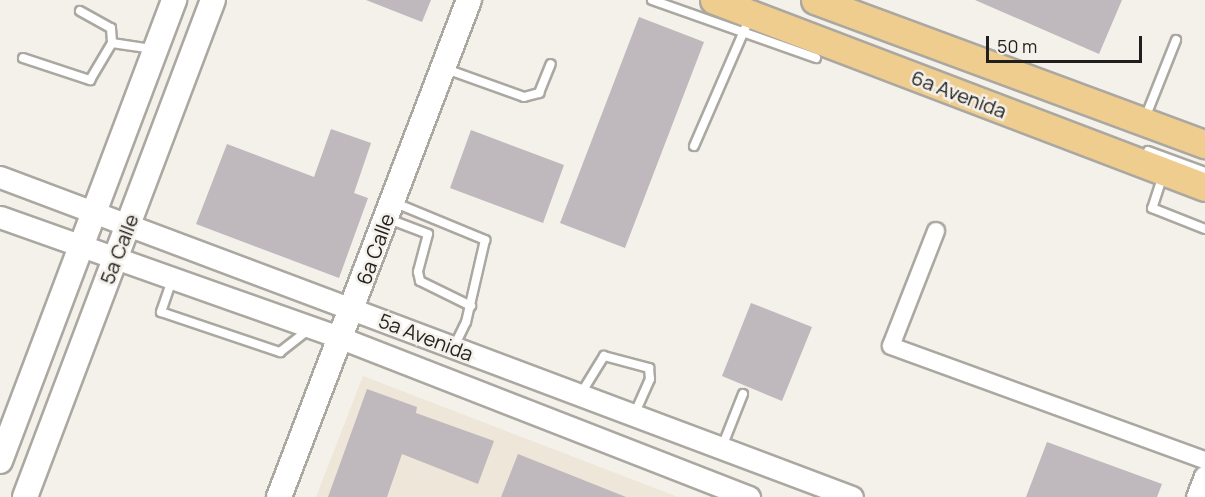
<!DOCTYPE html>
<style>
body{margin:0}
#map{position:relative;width:1205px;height:497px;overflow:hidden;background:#f4f0ea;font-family:Manrope,sans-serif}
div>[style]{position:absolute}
.built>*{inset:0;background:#eee6d8}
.building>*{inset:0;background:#bfb8bc}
.roads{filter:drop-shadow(2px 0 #aba7a1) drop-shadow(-2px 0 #aba7a1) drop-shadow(0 2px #aba7a1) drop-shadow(0 -2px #aba7a1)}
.service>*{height:8px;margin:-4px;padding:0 4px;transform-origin:4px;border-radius:4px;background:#fff}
.minor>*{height:16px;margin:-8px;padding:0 8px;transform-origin:8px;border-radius:8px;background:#fff}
.tertiary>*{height:21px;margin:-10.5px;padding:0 10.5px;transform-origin:10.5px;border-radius:10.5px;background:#fff}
.secondary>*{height:24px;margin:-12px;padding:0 12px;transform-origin:12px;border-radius:12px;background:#fff}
.primary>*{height:27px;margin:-13.5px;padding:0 13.5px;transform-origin:13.5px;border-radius:13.5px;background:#eecd8e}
span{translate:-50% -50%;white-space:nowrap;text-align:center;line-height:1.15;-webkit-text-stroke:5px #f4f0ea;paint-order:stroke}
.street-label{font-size:20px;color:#201f1d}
.scale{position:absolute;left:986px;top:36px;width:156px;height:27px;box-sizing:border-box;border:3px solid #201f1d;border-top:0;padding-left:8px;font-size:18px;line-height:21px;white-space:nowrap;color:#201f1d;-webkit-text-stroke:4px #f4f0ea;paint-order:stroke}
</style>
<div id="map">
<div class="built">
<i style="clip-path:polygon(363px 376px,678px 497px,316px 497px)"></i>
</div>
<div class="building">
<i style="clip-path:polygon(366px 0,431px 0,422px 22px)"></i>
<i style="clip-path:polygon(975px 0,1122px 0,1099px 54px)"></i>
<i style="clip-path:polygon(639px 17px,704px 42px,625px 248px,560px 223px)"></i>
<i style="clip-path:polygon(331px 129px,371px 143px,354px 193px,368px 198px,339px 278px,196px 224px,227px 144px,314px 177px)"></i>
<i style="clip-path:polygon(471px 130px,564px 165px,543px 223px,450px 188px)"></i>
<i style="clip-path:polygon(751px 303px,812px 327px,782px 401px,722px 376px)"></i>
<i style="clip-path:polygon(367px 389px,417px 407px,416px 413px,494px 441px,478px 484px,402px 454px,387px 497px,328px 497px)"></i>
<i style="clip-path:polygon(1047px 442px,1162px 484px,1157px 497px,1026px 497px)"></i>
<i style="clip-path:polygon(518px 454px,626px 497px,501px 497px)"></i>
</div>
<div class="roads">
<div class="service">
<i style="left:652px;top:0;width:174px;rotate:19.5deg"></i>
<i style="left:80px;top:11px;width:35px;rotate:29deg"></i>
<i style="left:111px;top:28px;width:15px;rotate:86deg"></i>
<i style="left:23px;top:58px;width:71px;rotate:18.2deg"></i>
<i style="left:90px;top:80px;width:43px;rotate:-59.3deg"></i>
<i style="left:112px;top:43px;width:40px;rotate:8.5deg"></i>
<i style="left:446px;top:69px;width:83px;rotate:19.7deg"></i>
<i style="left:524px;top:97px;width:16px;rotate:-15deg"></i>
<i style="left:539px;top:93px;width:31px;rotate:-68deg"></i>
<i style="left:1145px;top:118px;width:84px;rotate:-68.3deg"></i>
<i style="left:694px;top:146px;width:141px;rotate:-66.5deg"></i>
<i style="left:1148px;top:151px;width:61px;rotate:20.2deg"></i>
<i style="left:1163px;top:175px;width:35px;rotate:108deg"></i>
<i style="left:1152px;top:208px;width:57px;rotate:21.6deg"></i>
<i style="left:393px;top:202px;width:100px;rotate:22.4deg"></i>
<i style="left:485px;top:240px;width:84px;rotate:103deg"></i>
<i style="left:466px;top:322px;width:28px;rotate:116deg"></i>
<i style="left:386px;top:218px;width:45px;rotate:20.9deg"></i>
<i style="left:428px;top:234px;width:39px;rotate:105deg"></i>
<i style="left:418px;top:272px;width:9px;rotate:77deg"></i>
<i style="left:420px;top:281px;width:57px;rotate:26.1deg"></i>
<i style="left:172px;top:280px;width:34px;rotate:109deg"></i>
<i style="left:161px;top:312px;width:126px;rotate:18.6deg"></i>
<i style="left:280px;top:352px;width:36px;rotate:-38deg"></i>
<i style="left:580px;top:395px;width:46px;rotate:-58.4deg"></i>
<i style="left:604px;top:356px;width:47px;rotate:14.9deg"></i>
<i style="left:649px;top:368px;width:11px;rotate:85deg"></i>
<i style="left:650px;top:379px;width:39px;rotate:114deg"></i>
<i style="left:722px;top:447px;width:57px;rotate:-68.4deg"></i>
</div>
<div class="minor">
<i style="left:936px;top:231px;width:123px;rotate:111.4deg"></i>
<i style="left:891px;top:346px;width:334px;rotate:20deg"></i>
</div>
<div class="tertiary">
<i style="left:0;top:177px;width:910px;rotate:20.59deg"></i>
<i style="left:0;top:217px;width:362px;rotate:19.5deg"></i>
<i style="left:341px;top:338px;width:438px;rotate:21.3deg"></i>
<i style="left:1197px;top:497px;width:22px;rotate:-69deg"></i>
</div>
<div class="secondary">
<i style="left:0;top:461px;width:493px;rotate:-69.3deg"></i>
<i style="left:25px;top:497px;width:531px;rotate:-69.28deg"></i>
<i style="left:279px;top:497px;width:532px;rotate:-69.08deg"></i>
</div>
<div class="primary">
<i style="left:714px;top:0;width:525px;rotate:20.85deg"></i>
<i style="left:815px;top:0;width:416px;rotate:20.3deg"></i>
</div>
</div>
<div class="street-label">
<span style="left:959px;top:94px;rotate:21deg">6a Avenida</span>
<span style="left:119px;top:249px;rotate:-69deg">5a Calle</span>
<span style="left:375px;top:249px;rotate:-70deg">6a Calle</span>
<span style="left:426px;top:337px;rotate:21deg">5a Avenida</span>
</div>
<div class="scale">50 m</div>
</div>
